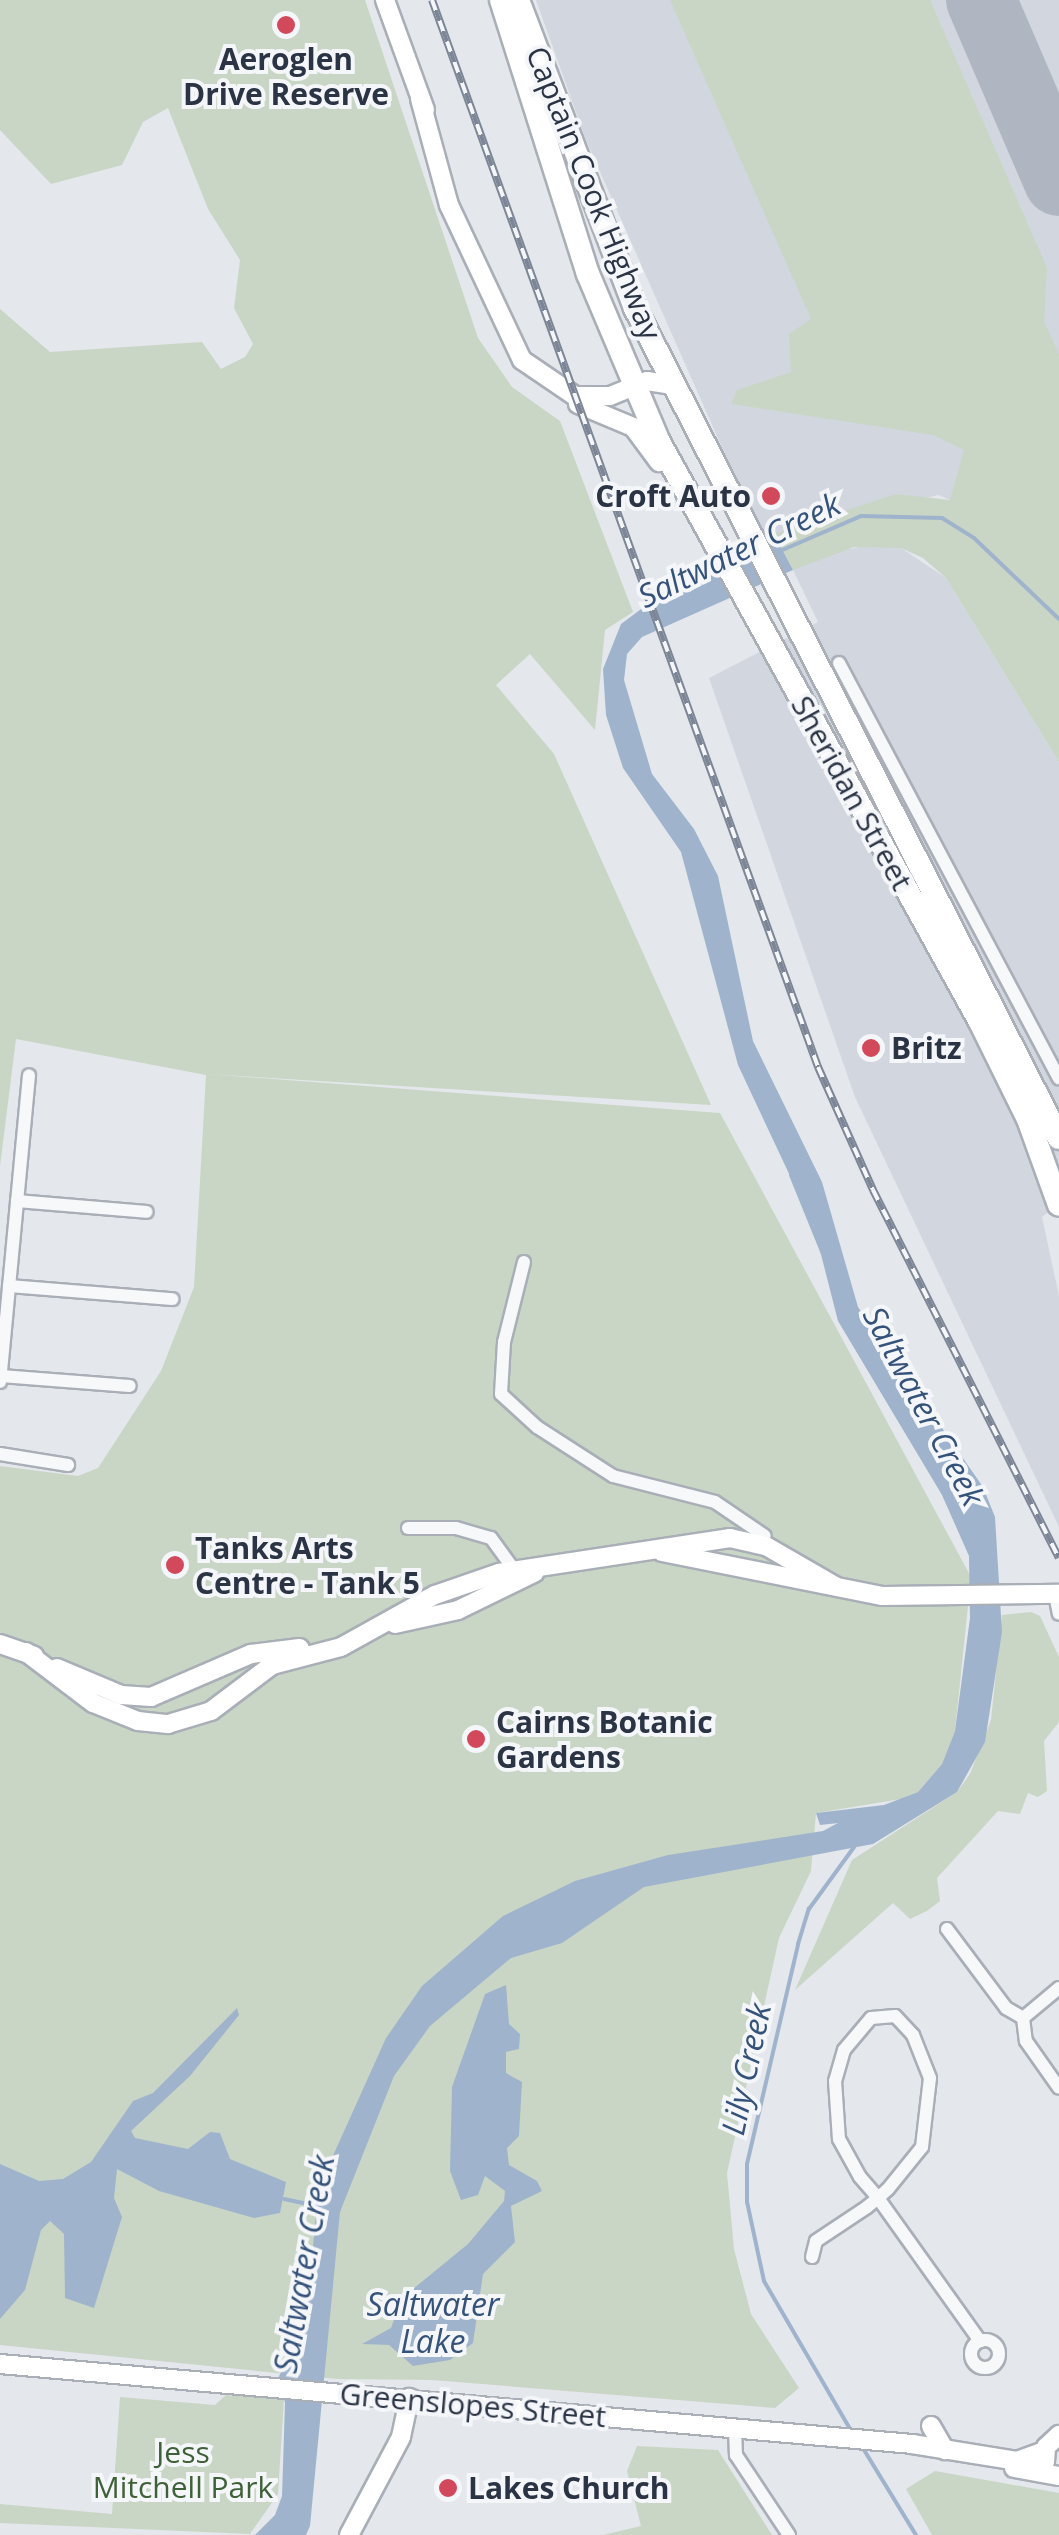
<!DOCTYPE html>
<style>
body{margin:0}
#map{position:relative;width:1059px;height:2535px;overflow:hidden;background:#e4e7ec;font-family:"Open Sans",sans-serif}
div>[style]{position:absolute}
.built>*{inset:0;background:#d2d6de}
.green>*{inset:0;background:#c9d6c5}
.water>*{inset:0;background:#9fb4cc}
.stream>*{height:4px;margin:-2px;padding:0 2px;transform-origin:2px;border-radius:2px;background:#9fb4cc}
.runway>*{height:70px;margin:-35px;padding:0 35px;transform-origin:35px;border-radius:35px;background:#b0b6c1}
.roads{filter:drop-shadow(2px 0 #a9aeb7) drop-shadow(-2px 0 #a9aeb7) drop-shadow(0 2px #a9aeb7) drop-shadow(0 -2px #a9aeb7)}
.street>*{height:12px;margin:-6px;padding:0 6px;transform-origin:6px;border-radius:6px;background:#f7f8fa}
.street>.ring{margin:-6px;padding:0;box-sizing:content-box;background:none;border:12px solid #f7f8fa;border-radius:50%}
.secondary>*{height:18px;margin:-9px;padding:0 9px;transform-origin:9px;border-radius:9px;background:#fff}
.highway>*{height:22px;margin:-11px;padding:0 11px;transform-origin:11px;border-radius:11px;background:#fff}
.rail>*{height:8px;margin-top:-4px;transform-origin:0;background:repeating-linear-gradient(90deg,#f4f6f9 0 11px,#7d8696 0 22px);box-sizing:border-box;border-block:2px solid #7d8696}
.dots>*{width:28px;height:28px;translate:-50% -50%;box-sizing:border-box;border:5px solid #f4f6f9;border-radius:50%}
span{translate:-50% -50%;white-space:nowrap;text-align:center;line-height:1.15;-webkit-text-stroke:8px #f4f6f9;paint-order:stroke}
.poi-label{font-size:30px;color:#2b3445;font-weight:700}
.right{translate:-100% -50%;text-align:right}
.left{translate:0 -50%;text-align:left}
.street-label{font-size:30px;color:#2b3445}
.park-label{font-size:30px;color:#3f6138}
.water-label{font-size:32px;color:#34527a;font-style:italic}
</style>
<div id="map">
<div class="built">
<i style="clip-path:polygon(536px 0,1059px 0,1059px 593px,969px 508px,938px 495px,763px 540px,586px 140px)"></i>
<i style="clip-path:polygon(876px 544px,901px 548px,946px 578px,1059px 762px,1059px 1204px,1042px 1217px,1059px 1296px,1059px 1527px,855px 1097px,709px 678px,818px 622px,793px 570px,832px 552px)"></i>
</div>
<div class="green">
<i style="clip-path:polygon(0 0,365px 0,478px 338px,512px 387px,560px 421px,633px 612px,605px 630px,595px 730px,530px 654px,496px 685px,554px 754px,711px 1105px,207px 1074px,720px 1113px,971px 1577px,955px 1731px,942px 1764px,918px 1792px,901px 1799px,816px 1813px,811px 1871px,779px 1938px,727px 2173px,734px 2249px,751px 2314px,799px 2388px,775px 2408px,432px 2380px,337px 2379px,0 2345px,0 1466px,78px 1476px,98px 1468px,161px 1371px,194px 1287px,206px 1075px,16px 1039px,0 1166px,0 309px,50px 352px,202px 342px,221px 369px,245px 357px,253px 344px,234px 308px,240px 260px,208px 209px,168px 108px,143px 122px,122px 165px,51px 184px,0 130px)"></i>
<i style="clip-path:polygon(670px 0,930px 0,1047px 268px,1044px 321px,1059px 355px,1059px 762px,946px 578px,923px 558px,901px 548px,854px 547px,793px 570px,774px 534px,896px 494px,950px 500px,964px 450px,933px 435px,731px 404px,737px 390px,791px 372px,789px 334px,811px 319px)"></i>
<i style="clip-path:polygon(1031px 1612px,1040px 1616px,1059px 1657px,1059px 1722px,1044px 1741px,1047px 1791px,1038px 1797px,1028px 1793px,1020px 1814px,998px 1811px,937px 1878px,940px 1901px,927px 1911px,910px 1919px,893px 1903px,795px 1990px,852px 1860px,957px 1792px,970px 1774px,991px 1720px,1002px 1615px)"></i>
<i style="clip-path:polygon(226px 2395px,284px 2399px,278px 2494px,250px 2534px,0 2523px,0 2504px,112px 2514px,120px 2397px,215px 2405px)"></i>
<i style="clip-path:polygon(637px 2446px,718px 2450px,772px 2535px,603px 2535px,641px 2526px,627px 2471px)"></i>
<i style="clip-path:polygon(935px 2471px,1059px 2493px,1059px 2535px,932px 2535px,906px 2489px)"></i>
</div>
<div class="water">
<i style="clip-path:polygon(774px 534px,793px 570px,642px 637px,627px 654px,624px 680px,652px 774px,694px 829px,718px 876px,753px 1041px,822px 1182px,858px 1307px,983px 1487px,995px 1517px,1002px 1632px,985px 1742px,957px 1792px,873px 1844px,644px 1887px,562px 1943px,511px 1958px,430px 2026px,394px 2076px,340px 2212px,310px 2526px,306px 2535px,255px 2535px,275px 2515px,282px 2496px,285px 2403px,279px 2376px,306px 2326px,318px 2189px,386px 2038px,422px 1986px,503px 1916px,575px 1881px,668px 1855px,823px 1831px,838px 1823px,820px 1825px,816px 1813px,884px 1805px,918px 1792px,942px 1764px,955px 1731px,970px 1618px,969px 1556px,942px 1495px,838px 1321px,814px 1227px,738px 1065px,681px 852px,623px 768px,606px 715px,603px 669px,621px 624px,656px 598px)"></i>
<i style="clip-path:polygon(506px 1985px,509px 2024px,520px 2034px,519px 2049px,506px 2052px,506px 2073px,522px 2082px,519px 2136px,507px 2148px,509px 2165px,537px 2181px,542px 2191px,511px 2206px,515px 2242px,483px 2274px,473px 2343px,450px 2360px,413px 2366px,389px 2345px,362px 2344px,391px 2328px,402px 2298px,468px 2244px,504px 2201px,505px 2191px,485px 2176px,478px 2195px,461px 2200px,450px 2171px,452px 2087px,485px 1994px)"></i>
<i style="clip-path:polygon(237px 2008px,239px 2015px,190px 2076px,131px 2131px,135px 2138px,188px 2149px,210px 2132px,220px 2133px,230px 2159px,286px 2182px,280px 2213px,254px 2218px,159px 2191px,117px 2169px,114px 2198px,122px 2217px,94px 2308px,65px 2298px,64px 2234px,50px 2221px,41px 2230px,25px 2290px,0 2319px,0 2164px,39px 2181px,63px 2179px,91px 2162px,133px 2101px,153px 2093px)"></i>
</div>
<div class="stream">
<i style="left:780px;top:551px;width:88px;rotate:-23.4deg"></i>
<i style="left:861px;top:516px;width:81px;rotate:1.4deg"></i>
<i style="left:942px;top:518px;width:38px;rotate:32deg"></i>
<i style="left:974px;top:538px;width:117px;rotate:43.6deg"></i>
<i style="left:791px;top:1175px;width:85px;rotate:67.9deg"></i>
<i style="left:284px;top:2199px;width:34px;rotate:12deg"></i>
<i style="left:853px;top:2434px;width:177px;rotate:-120.2deg"></i>
<i style="left:764px;top:2281px;width:81px;rotate:-102.1deg"></i>
<i style="left:747px;top:2202px;width:38px;rotate:-90deg"></i>
<i style="left:747px;top:2164px;width:226px;rotate:-76.9deg"></i>
<i style="left:798px;top:1944px;width:37px;rotate:-73deg"></i>
<i style="left:809px;top:1909px;width:77px;rotate:-54deg"></i>
<i style="left:861px;top:2445px;width:105px;rotate:58.6deg"></i>
</div>
<div class="runway">
<i style="left:981px;top:0;width:197px;rotate:66.7deg"></i>
</div>
<div class="roads">
<div class="street">
<i style="left:839px;top:663px;width:470px;rotate:62.1deg"></i>
<i style="left:17px;top:1201px;width:130px;rotate:4.8deg"></i>
<i style="left:524px;top:1262px;width:82px;rotate:104deg"></i>
<i style="left:504px;top:1342px;width:52px;rotate:93.3deg"></i>
<i style="left:501px;top:1394px;width:49px;rotate:42.5deg"></i>
<i style="left:537px;top:1427px;width:90px;rotate:32.8deg"></i>
<i style="left:613px;top:1476px;width:105px;rotate:14.3deg"></i>
<i style="left:715px;top:1502px;width:60px;rotate:34.2deg"></i>
<i style="left:9px;top:1286px;width:164px;rotate:4.6deg"></i>
<i style="left:1px;top:1376px;width:129px;rotate:4.4deg"></i>
<i style="left:0;top:1382px;width:308px;rotate:-84.6deg"></i>
<i style="left:0;top:1454px;width:69px;rotate:9.2deg"></i>
<i style="left:408px;top:1528px;width:48px"></i>
<i style="left:456px;top:1528px;width:36px;rotate:16deg"></i>
<i style="left:491px;top:1538px;width:39px;rotate:54deg"></i>
<i style="left:1055px;top:1594px;width:20px;rotate:79deg"></i>
<i style="left:947px;top:1929px;width:99px;rotate:53.2deg"></i>
<i style="left:1006px;top:2008px;width:20px;rotate:30deg"></i>
<i style="left:1023px;top:2018px;width:23px;rotate:83deg"></i>
<i style="left:1026px;top:2041px;width:57px;rotate:54.9deg"></i>
<i style="left:1023px;top:2018px;width:47px;rotate:-39.8deg"></i>
<i style="left:812px;top:2257px;width:16px;rotate:-76deg"></i>
<i style="left:816px;top:2241px;width:61px;rotate:-33.7deg"></i>
<i style="left:867px;top:2207px;width:14px;rotate:-39deg"></i>
<i style="left:878px;top:2198px;width:13px;rotate:-42deg"></i>
<i style="left:888px;top:2189px;width:54px;rotate:-51deg"></i>
<i style="left:922px;top:2147px;width:69px;rotate:-83.4deg"></i>
<i style="left:930px;top:2078px;width:46px;rotate:-111.6deg"></i>
<i style="left:913px;top:2035px;width:26px;rotate:-133deg"></i>
<i style="left:895px;top:2016px;width:24px;rotate:175deg"></i>
<i style="left:871px;top:2018px;width:42px;rotate:130.2deg"></i>
<i style="left:844px;top:2050px;width:32px;rotate:106deg"></i>
<i style="left:835px;top:2081px;width:58px;rotate:86.1deg"></i>
<i style="left:839px;top:2139px;width:43px;rotate:61.1deg"></i>
<i style="left:860px;top:2177px;width:28px;rotate:49deg"></i>
<i style="left:878px;top:2198px;width:176px;rotate:54.5deg"></i>
<i class="ring" style="left:971px;top:2340px;width:16px;height:16px"></i>
<i style="left:735px;top:2428px;width:27px;rotate:88deg"></i>
<i style="left:736px;top:2455px;width:96px;rotate:56.5deg"></i>
</div>
<div class="secondary">
<i style="left:385px;top:0;width:117px;rotate:70deg"></i>
<i style="left:420px;top:99px;width:110px;rotate:74.7deg"></i>
<i style="left:449px;top:205px;width:171px;rotate:64.8deg"></i>
<i style="left:522px;top:360px;width:64px;rotate:34.2deg"></i>
<i style="left:575px;top:396px;width:35px"></i>
<i style="left:610px;top:396px;width:40px;rotate:-22deg"></i>
<i style="left:647px;top:381px;width:26px;rotate:9deg"></i>
<i style="left:578px;top:404px;width:60px;rotate:22.7deg"></i>
<i style="left:633px;top:427px;width:44px;rotate:53.4deg"></i>
<i style="left:662px;top:1552px;width:225px;rotate:11.3deg"></i>
<i style="left:883px;top:1596px;width:176px;rotate:-0.7deg"></i>
<i style="left:395px;top:1624px;width:65px;rotate:-12.5deg"></i>
<i style="left:458px;top:1610px;width:85px;rotate:-26deg"></i>
<i style="left:0;top:1644px;width:36px;rotate:19deg"></i>
<i style="left:26px;top:1652px;width:84px;rotate:37.3deg"></i>
<i style="left:93px;top:1703px;width:48px;rotate:21.8deg"></i>
<i style="left:138px;top:1721px;width:30px;rotate:6deg"></i>
<i style="left:168px;top:1724px;width:45px;rotate:-16.8deg"></i>
<i style="left:211px;top:1711px;width:76px;rotate:-37deg"></i>
<i style="left:272px;top:1665px;width:71px;rotate:-14.6deg"></i>
<i style="left:341px;top:1647px;width:107px;rotate:-29deg"></i>
<i style="left:435px;top:1595px;width:68px;rotate:-19deg"></i>
<i style="left:499px;top:1573px;width:234px;rotate:-8.6deg"></i>
<i style="left:730px;top:1538px;width:37px;rotate:13deg"></i>
<i style="left:766px;top:1546px;width:80px;rotate:30.1deg"></i>
<i style="left:57px;top:1668px;width:69px;rotate:22.9deg"></i>
<i style="left:121px;top:1695px;width:30px;rotate:4deg"></i>
<i style="left:151px;top:1697px;width:109px;rotate:-23.3deg"></i>
<i style="left:251px;top:1654px;width:49px;rotate:-7deg"></i>
<i style="left:0;top:2364px;width:916px;rotate:5.01deg"></i>
<i style="left:912px;top:2444px;width:106px;rotate:9.2deg"></i>
<i style="left:1017px;top:2461px;width:30px;rotate:-20deg"></i>
<i style="left:931px;top:2426px;width:28px;rotate:60deg"></i>
<i style="left:1045px;top:2462px;width:15px;rotate:-86deg"></i>
<i style="left:1046px;top:2447px;width:18px;rotate:-43deg"></i>
<i style="left:1014px;top:2468px;width:46px;rotate:10.1deg"></i>
<i style="left:349px;top:2535px;width:111px;rotate:-62deg"></i>
<i style="left:401px;top:2437px;width:40px;rotate:-78deg"></i>
</div>
<div class="highway">
<i style="left:501px;top:0;width:287px;rotate:72.4deg"></i>
<i style="left:588px;top:274px;width:182px;rotate:67.1deg"></i>
<i style="left:659px;top:442px;width:661px;rotate:61.03deg"></i>
<i style="left:979px;top:1020px;width:110px;rotate:63.7deg"></i>
<i style="left:1028px;top:1119px;width:91px;rotate:70.2deg"></i>
<i style="left:518px;top:0;width:329px;rotate:69.2deg"></i>
<i style="left:635px;top:308px;width:932px;rotate:62.94deg"></i>
</div>
</div>
<div class="rail">
<i style="left:432px;top:0;width:1135px;rotate:70.11deg"></i>
<i style="left:818px;top:1067px;width:135px;rotate:65.9deg"></i>
<i style="left:873px;top:1190px;width:412px;rotate:63.2deg"></i>
</div>
<div class="dots">
<i style="left:286px;top:25px;background:#d1495b"></i>
<i style="left:771px;top:496px;background:#d1495b"></i>
<i style="left:871px;top:1048px;background:#d1495b"></i>
<i style="left:175px;top:1565px;background:#d1495b"></i>
<i style="left:476px;top:1739px;background:#d1495b"></i>
<i style="left:448px;top:2488px;background:#d1495b"></i>
</div>
<div class="poi-label">
<span style="left:286px;top:76px">Aeroglen<br>Drive Reserve</span>
<span class="right" style="left:751px;top:496px">Croft Auto</span>
<span class="left" style="left:891px;top:1048px">Britz</span>
<span class="left" style="left:195px;top:1565px">Tanks Arts<br>Centre - Tank 5</span>
<span class="left" style="left:496px;top:1739px">Cairns Botanic<br>Gardens</span>
<span class="left" style="left:468px;top:2488px">Lakes Church</span>
</div>
<div class="street-label">
<span style="left:594px;top:193px;rotate:68deg">Captain Cook Highway</span>
<span style="left:852px;top:793px;rotate:61deg">Sheridan Street</span>
<span style="left:473px;top:2405px;rotate:5deg">Greenslopes Street</span>
</div>
<div class="park-label">
<span style="left:183px;top:2469px">Jess<br>Mitchell Park</span>
</div>
<div class="water-label">
<span style="left:739px;top:550px;rotate:-26deg">Saltwater Creek</span>
<span style="left:924px;top:1406px;rotate:62deg">Saltwater Creek</span>
<span style="left:746px;top:2069px;rotate:-78deg">Lily Creek</span>
<span style="left:304px;top:2264px;rotate:-80deg">Saltwater Creek</span>
<span style="left:433px;top:2323px">Saltwater<br>Lake</span>
</div>
</div>
